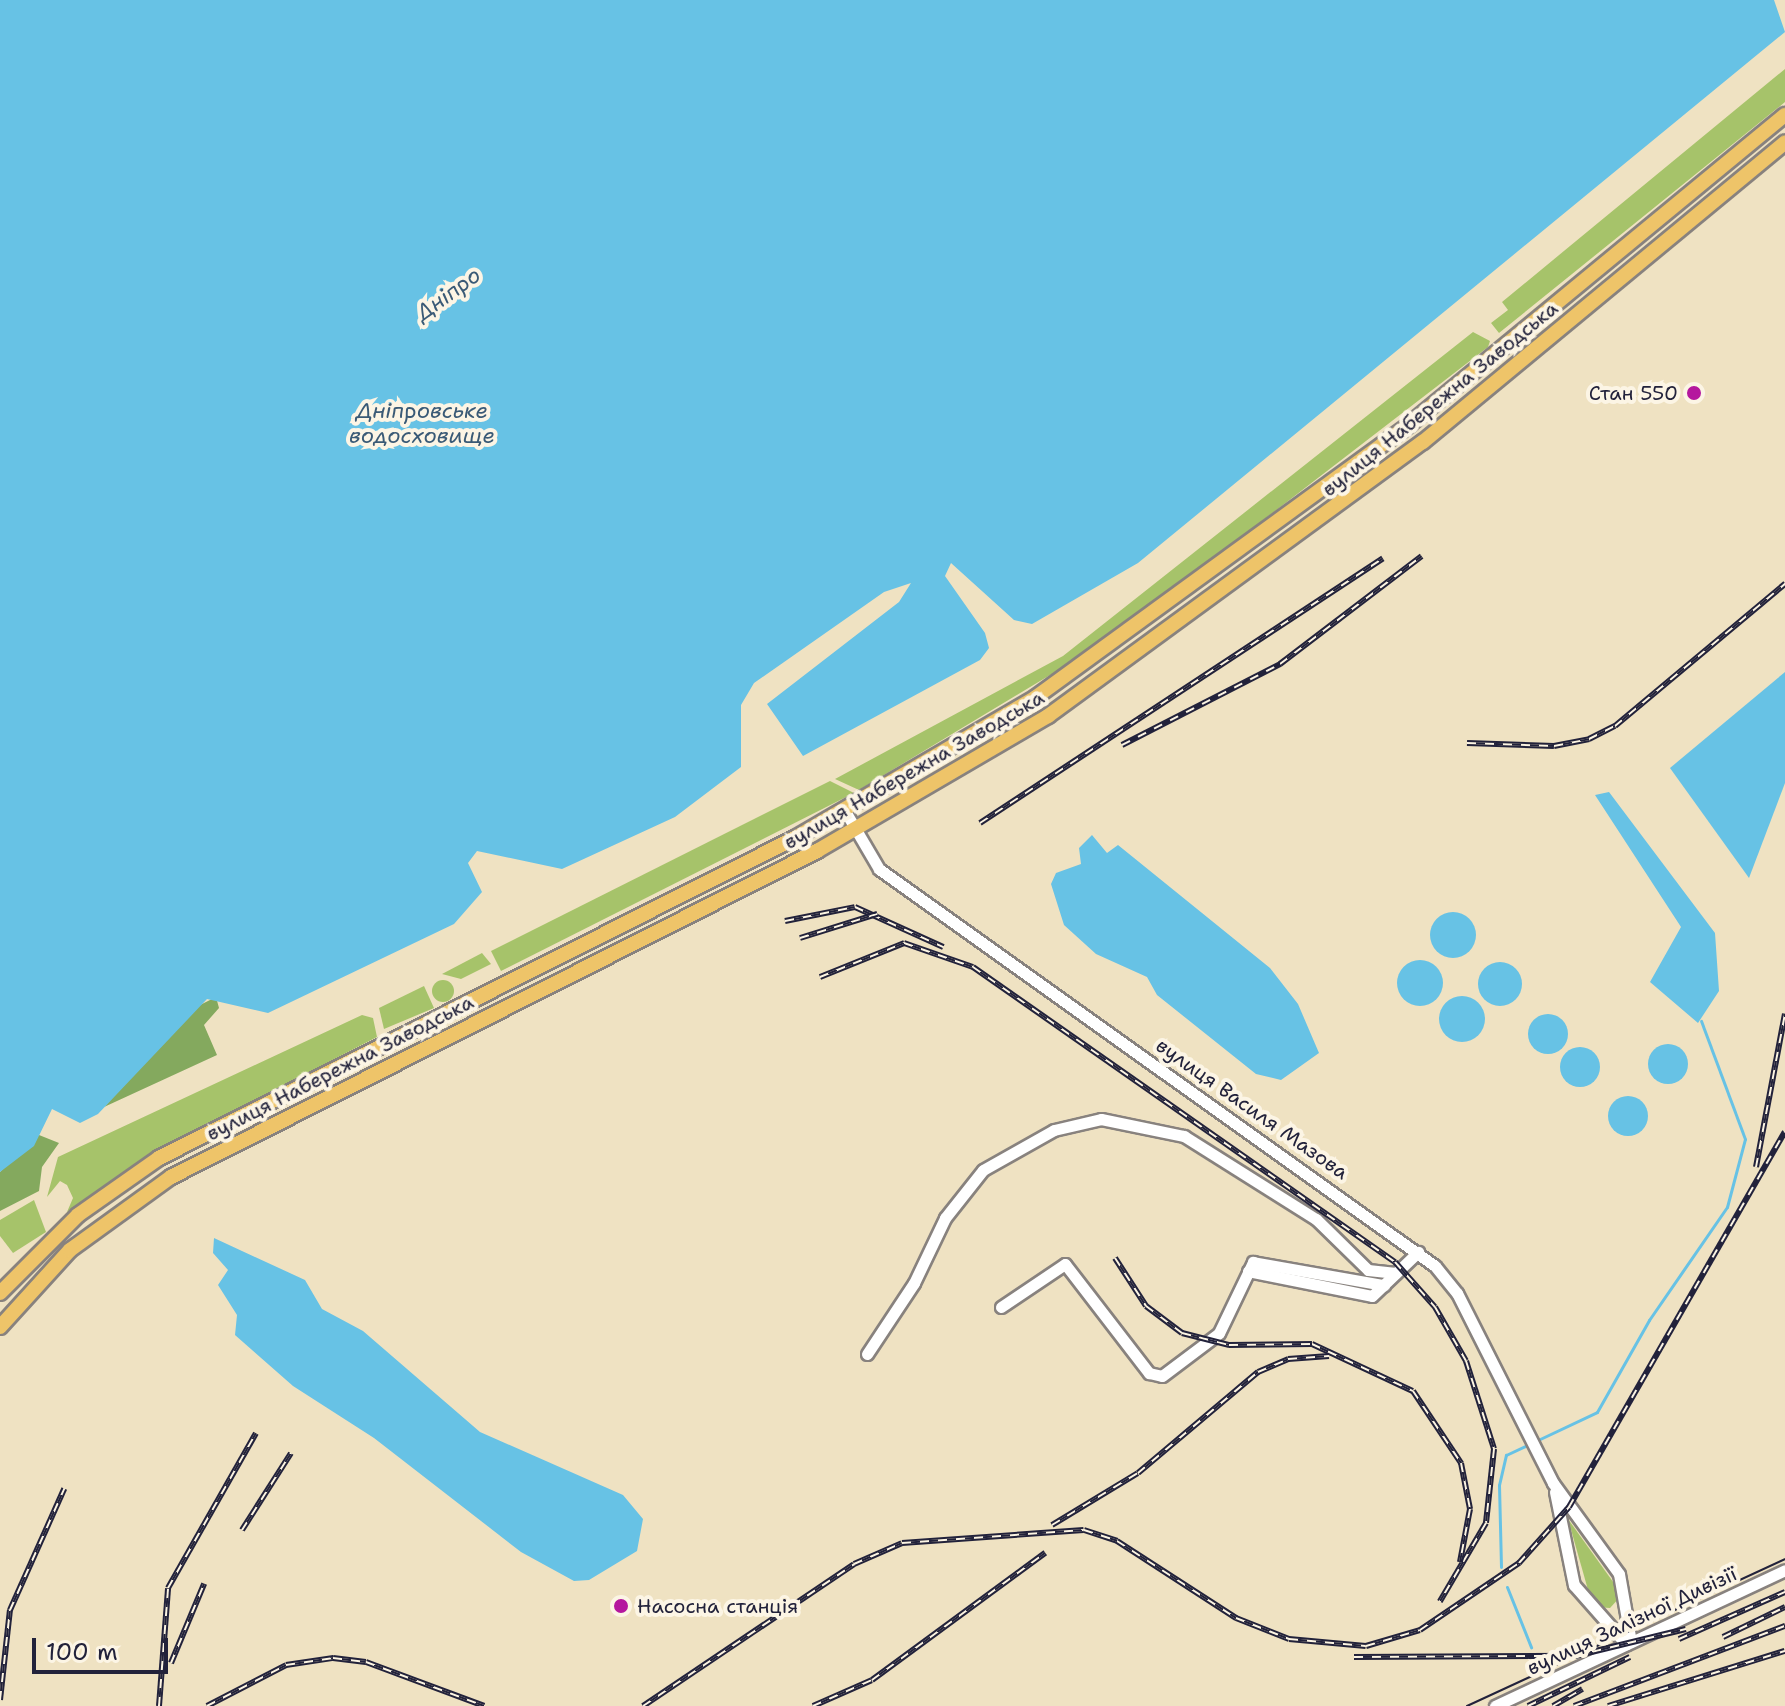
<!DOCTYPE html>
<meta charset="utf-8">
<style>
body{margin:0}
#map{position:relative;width:1785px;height:1706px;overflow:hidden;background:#efe2c2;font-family:"Shantell Sans",sans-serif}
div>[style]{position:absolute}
.green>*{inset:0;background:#a6c36a}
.round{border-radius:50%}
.forest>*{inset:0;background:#84a95e}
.water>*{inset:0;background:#67c2e5}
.stream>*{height:3px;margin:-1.5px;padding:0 1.5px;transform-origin:1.5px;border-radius:1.5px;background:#67c2e5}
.roads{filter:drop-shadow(2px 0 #88827e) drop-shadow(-2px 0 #88827e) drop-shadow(0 2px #88827e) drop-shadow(0 -2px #88827e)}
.minor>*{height:11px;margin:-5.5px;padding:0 5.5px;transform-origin:5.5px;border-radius:5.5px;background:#fff}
.major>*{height:14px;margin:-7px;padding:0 7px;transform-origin:7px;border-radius:7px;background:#eec469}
.tram>*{height:2px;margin:-1px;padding:0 1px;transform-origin:1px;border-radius:1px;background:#22223b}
.rail>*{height:6px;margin-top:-3px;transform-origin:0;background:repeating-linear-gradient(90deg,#fcf5e5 0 9px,#22223b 0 18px);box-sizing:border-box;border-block:2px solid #22223b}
.dots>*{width:22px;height:22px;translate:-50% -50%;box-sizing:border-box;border:4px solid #fcf5e5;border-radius:50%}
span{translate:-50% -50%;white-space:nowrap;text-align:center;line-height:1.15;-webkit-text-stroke:8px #fcf5e5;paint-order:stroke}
.poi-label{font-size:20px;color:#22223b}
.right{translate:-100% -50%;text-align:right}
.left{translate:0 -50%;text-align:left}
.street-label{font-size:20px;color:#22223b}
.water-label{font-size:22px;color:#3a5a76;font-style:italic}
.scale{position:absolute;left:32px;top:1638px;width:136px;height:36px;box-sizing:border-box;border:4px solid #22223b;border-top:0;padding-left:10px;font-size:24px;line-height:28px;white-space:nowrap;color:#22223b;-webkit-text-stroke:6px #fcf5e5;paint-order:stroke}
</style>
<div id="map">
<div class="green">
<i style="clip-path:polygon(1785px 69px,1785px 102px,1499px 333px,1491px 323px,1508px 310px,1502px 302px)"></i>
<i style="clip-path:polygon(1473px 332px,1490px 341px,1488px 347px,1105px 642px,859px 790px,835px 779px,1063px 656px)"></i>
<i style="clip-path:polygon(830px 781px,854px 793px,501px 971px,491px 951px)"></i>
<i style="clip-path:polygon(482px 953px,491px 964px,461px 979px,442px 974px)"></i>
<i class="round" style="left:432px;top:980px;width:22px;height:22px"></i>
<i style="clip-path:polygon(424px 986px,434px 1008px,384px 1029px,379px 1008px)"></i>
<i style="clip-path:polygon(362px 1015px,373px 1018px,377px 1037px,160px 1149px,67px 1212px,73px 1198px,67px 1185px,60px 1181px,47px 1197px,58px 1157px)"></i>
<i style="clip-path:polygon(34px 1200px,46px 1232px,13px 1253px,0 1236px,0 1220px)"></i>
<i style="clip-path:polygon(1568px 1519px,1616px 1586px,1620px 1597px,1610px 1608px,1596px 1607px,1590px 1597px)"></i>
</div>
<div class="forest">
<i style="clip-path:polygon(216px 997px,219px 1008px,204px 1025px,217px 1055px,104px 1107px,198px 1006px)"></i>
<i style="clip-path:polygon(39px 1135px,59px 1143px,42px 1167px,39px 1191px,0 1211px,0 1172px)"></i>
</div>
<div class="water">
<i style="clip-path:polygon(0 0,1774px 0,1785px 32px,1138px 563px,1032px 624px,1014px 620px,951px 563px,945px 576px,985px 633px,989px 648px,980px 660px,803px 756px,767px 704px,899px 602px,911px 583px,884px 592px,754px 683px,741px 705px,741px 767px,675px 817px,562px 869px,477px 851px,468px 863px,482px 892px,454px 924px,268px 1013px,207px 999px,98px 1114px,80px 1123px,52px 1109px,34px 1146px,0 1172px)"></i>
<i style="clip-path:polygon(1785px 672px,1785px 783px,1749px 878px,1670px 768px)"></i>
<i style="clip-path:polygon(1609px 792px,1715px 933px,1719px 991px,1698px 1023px,1650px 982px,1681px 927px,1595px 795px)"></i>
<i style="clip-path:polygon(1092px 835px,1107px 853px,1118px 845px,1270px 968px,1298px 1004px,1319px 1053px,1281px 1080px,1256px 1074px,1157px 995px,1147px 977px,1096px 954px,1064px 925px,1051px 884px,1056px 873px,1081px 864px,1079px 848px)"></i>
<i class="round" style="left:1430px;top:912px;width:46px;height:46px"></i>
<i class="round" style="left:1397px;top:960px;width:46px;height:46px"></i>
<i class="round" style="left:1478px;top:962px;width:44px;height:44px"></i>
<i class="round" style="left:1439px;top:996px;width:46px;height:46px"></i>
<i class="round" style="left:1528px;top:1014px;width:40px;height:40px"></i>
<i class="round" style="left:1648px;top:1044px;width:40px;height:40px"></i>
<i class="round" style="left:1560px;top:1047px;width:40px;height:40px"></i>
<i class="round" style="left:1608px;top:1096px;width:40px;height:40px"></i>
<i style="clip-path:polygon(214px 1238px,305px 1280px,322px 1309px,363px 1331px,480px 1432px,623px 1495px,643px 1519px,637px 1551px,589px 1580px,574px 1581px,521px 1552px,374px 1438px,293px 1386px,235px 1335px,237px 1315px,218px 1285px,228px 1270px,213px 1253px)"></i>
</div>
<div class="stream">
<i style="left:1540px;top:1439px;width:63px;rotate:-25.3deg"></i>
<i style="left:1597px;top:1412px;width:106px;rotate:-60.5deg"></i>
<i style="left:1649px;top:1320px;width:137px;rotate:-55.4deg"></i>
<i style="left:1727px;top:1207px;width:70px;rotate:-75.2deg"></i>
<i style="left:1745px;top:1139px;width:126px;rotate:-110.4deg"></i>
<i style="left:1501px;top:1567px;width:82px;rotate:-91.4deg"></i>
<i style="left:1499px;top:1485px;width:31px;rotate:-77deg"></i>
<i style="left:1506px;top:1455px;width:21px;rotate:-25deg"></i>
<i style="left:1507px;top:1587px;width:65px;rotate:68.2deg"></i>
</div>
<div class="roads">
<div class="minor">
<i style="left:845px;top:811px;width:67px;rotate:59.6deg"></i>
<i style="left:879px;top:869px;width:683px;rotate:35.53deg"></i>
<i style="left:1435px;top:1266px;width:35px;rotate:51deg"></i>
<i style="left:1457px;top:1293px;width:213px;rotate:63.2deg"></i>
<i style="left:1553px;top:1483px;width:112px;rotate:54deg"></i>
<i style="left:1619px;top:1574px;width:69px;rotate:80deg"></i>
<i style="left:1248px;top:1271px;width:126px;rotate:11.4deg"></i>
<i style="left:1372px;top:1296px;width:64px;rotate:-43.7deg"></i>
<i style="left:1001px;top:1307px;width:77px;rotate:-33.9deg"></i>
<i style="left:1065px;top:1264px;width:138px;rotate:52.4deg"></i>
<i style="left:1149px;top:1373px;width:13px;rotate:13deg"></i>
<i style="left:1162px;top:1376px;width:71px;rotate:-37deg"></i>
<i style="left:1219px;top:1333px;width:79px;rotate:-64.4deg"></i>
<i style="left:1253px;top:1262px;width:133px;rotate:10deg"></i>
<i style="left:867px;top:1354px;width:85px;rotate:-56.5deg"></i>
<i style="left:914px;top:1283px;width:72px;rotate:-64.5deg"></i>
<i style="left:945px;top:1218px;width:61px;rotate:-51.6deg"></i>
<i style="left:983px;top:1170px;width:81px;rotate:-29.4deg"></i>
<i style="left:1054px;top:1130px;width:48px;rotate:-13.2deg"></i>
<i style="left:1101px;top:1119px;width:85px;rotate:11.6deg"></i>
<i style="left:1184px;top:1136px;width:156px;rotate:32.2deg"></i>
<i style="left:1316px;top:1219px;width:73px;rotate:44.4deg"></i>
<i style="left:1368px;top:1270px;width:28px;rotate:6deg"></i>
<i style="left:1555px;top:1492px;width:95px;rotate:78.5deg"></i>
<i style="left:1574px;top:1585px;width:79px;rotate:48.6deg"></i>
<i style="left:1495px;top:1706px;width:320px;rotate:-25.1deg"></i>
</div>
<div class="major">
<i style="left:0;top:1293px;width:110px;rotate:-45deg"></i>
<i style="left:78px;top:1215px;width:99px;rotate:-35.1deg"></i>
<i style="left:159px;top:1158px;width:712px;rotate:-26.71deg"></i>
<i style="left:795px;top:838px;width:279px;rotate:-30.3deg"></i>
<i style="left:1036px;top:697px;width:463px;rotate:-36.1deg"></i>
<i style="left:1410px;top:424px;width:486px;rotate:-39.5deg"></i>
<i style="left:0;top:1327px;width:104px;rotate:-47.7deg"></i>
<i style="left:70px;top:1250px;width:125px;rotate:-35.9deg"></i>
<i style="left:171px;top:1177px;width:724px;rotate:-26.78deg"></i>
<i style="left:817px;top:851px;width:268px;rotate:-30.3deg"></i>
<i style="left:1048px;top:716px;width:464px;rotate:-36.2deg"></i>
<i style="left:1423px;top:442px;width:470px;rotate:-39.6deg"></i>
</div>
</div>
<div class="tram">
<i style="left:1467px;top:1706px;width:350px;rotate:-24.8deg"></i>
</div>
<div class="rail">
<i style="left:1467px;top:743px;width:87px;rotate:2deg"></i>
<i style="left:1554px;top:746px;width:36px;rotate:-11deg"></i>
<i style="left:1589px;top:739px;width:29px;rotate:-27deg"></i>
<i style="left:1615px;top:726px;width:222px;rotate:-39.9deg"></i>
<i style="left:1122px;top:745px;width:178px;rotate:-27.1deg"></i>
<i style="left:1280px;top:664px;width:178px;rotate:-37.3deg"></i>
<i style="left:980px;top:823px;width:482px;rotate:-33.3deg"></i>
<i style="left:785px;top:921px;width:71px;rotate:-11.3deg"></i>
<i style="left:855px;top:907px;width:97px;rotate:24.4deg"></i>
<i style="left:800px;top:938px;width:81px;rotate:-17.3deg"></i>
<i style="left:820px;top:977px;width:91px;rotate:-22deg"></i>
<i style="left:904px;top:943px;width:73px;rotate:19.2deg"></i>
<i style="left:973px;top:967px;width:515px;rotate:34.96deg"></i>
<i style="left:1395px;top:1262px;width:60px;rotate:48.4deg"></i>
<i style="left:1435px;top:1307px;width:62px;rotate:60.1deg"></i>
<i style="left:1466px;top:1361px;width:92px;rotate:72.3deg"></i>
<i style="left:1494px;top:1449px;width:74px;rotate:96.2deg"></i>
<i style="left:1486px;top:1523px;width:91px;rotate:120.5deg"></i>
<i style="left:1756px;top:1167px;width:156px;rotate:-79.3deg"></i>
<i style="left:1115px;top:1258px;width:57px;rotate:57.1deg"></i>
<i style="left:1146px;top:1306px;width:45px;rotate:36.9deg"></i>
<i style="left:1182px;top:1333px;width:49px;rotate:14.3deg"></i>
<i style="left:1229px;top:1345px;width:83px;rotate:-0.7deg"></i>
<i style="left:1312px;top:1344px;width:111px;rotate:25deg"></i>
<i style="left:1413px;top:1391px;width:87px;rotate:56.3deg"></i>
<i style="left:1461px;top:1463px;width:47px;rotate:78.9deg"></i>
<i style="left:1470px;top:1509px;width:54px;rotate:100.7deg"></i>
<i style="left:1052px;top:1525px;width:100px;rotate:-31.2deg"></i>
<i style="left:1138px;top:1473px;width:157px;rotate:-40.1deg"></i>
<i style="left:1258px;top:1372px;width:33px;rotate:-23deg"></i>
<i style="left:1288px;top:1359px;width:41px;rotate:-4.2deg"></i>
<i style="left:242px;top:1530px;width:91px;rotate:-57.5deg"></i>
<i style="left:1723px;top:1637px;width:69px;rotate:-25.8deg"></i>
<i style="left:1679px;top:1639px;width:116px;rotate:-23.9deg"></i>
<i style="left:1354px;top:1657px;width:221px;rotate:-0.3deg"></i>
<i style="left:1575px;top:1656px;width:114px;rotate:-13.7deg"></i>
<i style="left:171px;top:1663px;width:86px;rotate:-67.3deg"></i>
<i style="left:0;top:1700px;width:91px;rotate:-83.7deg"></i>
<i style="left:10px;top:1610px;width:133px;rotate:-65.9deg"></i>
<i style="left:159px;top:1706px;width:118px;rotate:-85.6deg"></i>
<i style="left:168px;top:1588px;width:178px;rotate:-60.4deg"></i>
<i style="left:207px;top:1706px;width:89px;rotate:-27.4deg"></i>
<i style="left:286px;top:1665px;width:48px;rotate:-8.5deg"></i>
<i style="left:333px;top:1658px;width:33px;rotate:7deg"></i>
<i style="left:366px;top:1662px;width:126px;rotate:20.4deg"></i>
<i style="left:643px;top:1706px;width:254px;rotate:-33.9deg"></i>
<i style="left:854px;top:1564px;width:52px;rotate:-23.6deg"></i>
<i style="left:902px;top:1543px;width:182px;rotate:-4.1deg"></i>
<i style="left:1084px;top:1530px;width:35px;rotate:18deg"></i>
<i style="left:1117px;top:1541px;width:142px;rotate:32.9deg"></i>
<i style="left:1236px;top:1618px;width:57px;rotate:21.6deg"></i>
<i style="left:1289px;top:1639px;width:77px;rotate:5.2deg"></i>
<i style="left:1366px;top:1646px;width:56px;rotate:-16.5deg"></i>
<i style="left:1420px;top:1630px;width:120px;rotate:-34.1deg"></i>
<i style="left:1519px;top:1563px;width:75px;rotate:-48.2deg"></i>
<i style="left:1569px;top:1507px;width:433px;rotate:-60.1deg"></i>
<i style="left:813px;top:1706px;width:64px;rotate:-23.8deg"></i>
<i style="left:872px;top:1680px;width:215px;rotate:-36.3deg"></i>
<i style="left:1528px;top:1706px;width:113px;rotate:-25.7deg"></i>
<i style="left:1553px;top:1706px;width:34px;rotate:-30deg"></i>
<i style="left:1574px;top:1706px;width:226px;rotate:-20.8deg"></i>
<i style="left:1608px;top:1706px;width:185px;rotate:-17.3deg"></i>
</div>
<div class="dots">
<i style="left:1694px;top:393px;background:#b5179e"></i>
<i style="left:621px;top:1606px;background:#b5179e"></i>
</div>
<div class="poi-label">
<span class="right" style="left:1678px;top:393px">Стан 550</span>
<span class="left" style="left:637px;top:1606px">Насосна станція</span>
</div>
<div class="street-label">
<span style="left:1440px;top:399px;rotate:-39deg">вулиця Набережна Заводська</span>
<span style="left:914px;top:770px;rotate:-30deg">вулиця Набережна Заводська</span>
<span style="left:340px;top:1068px;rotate:-27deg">вулиця Набережна Заводська</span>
<span style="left:1252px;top:1109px;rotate:35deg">вулиця Василя Мазова</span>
<span style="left:1632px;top:1621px;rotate:-25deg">вулиця Залізної Дивізії</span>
</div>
<div class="water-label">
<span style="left:448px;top:294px;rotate:-36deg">Дніпро</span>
<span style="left:422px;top:423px">Дніпровське<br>водосховище</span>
</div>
<div class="scale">100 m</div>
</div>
